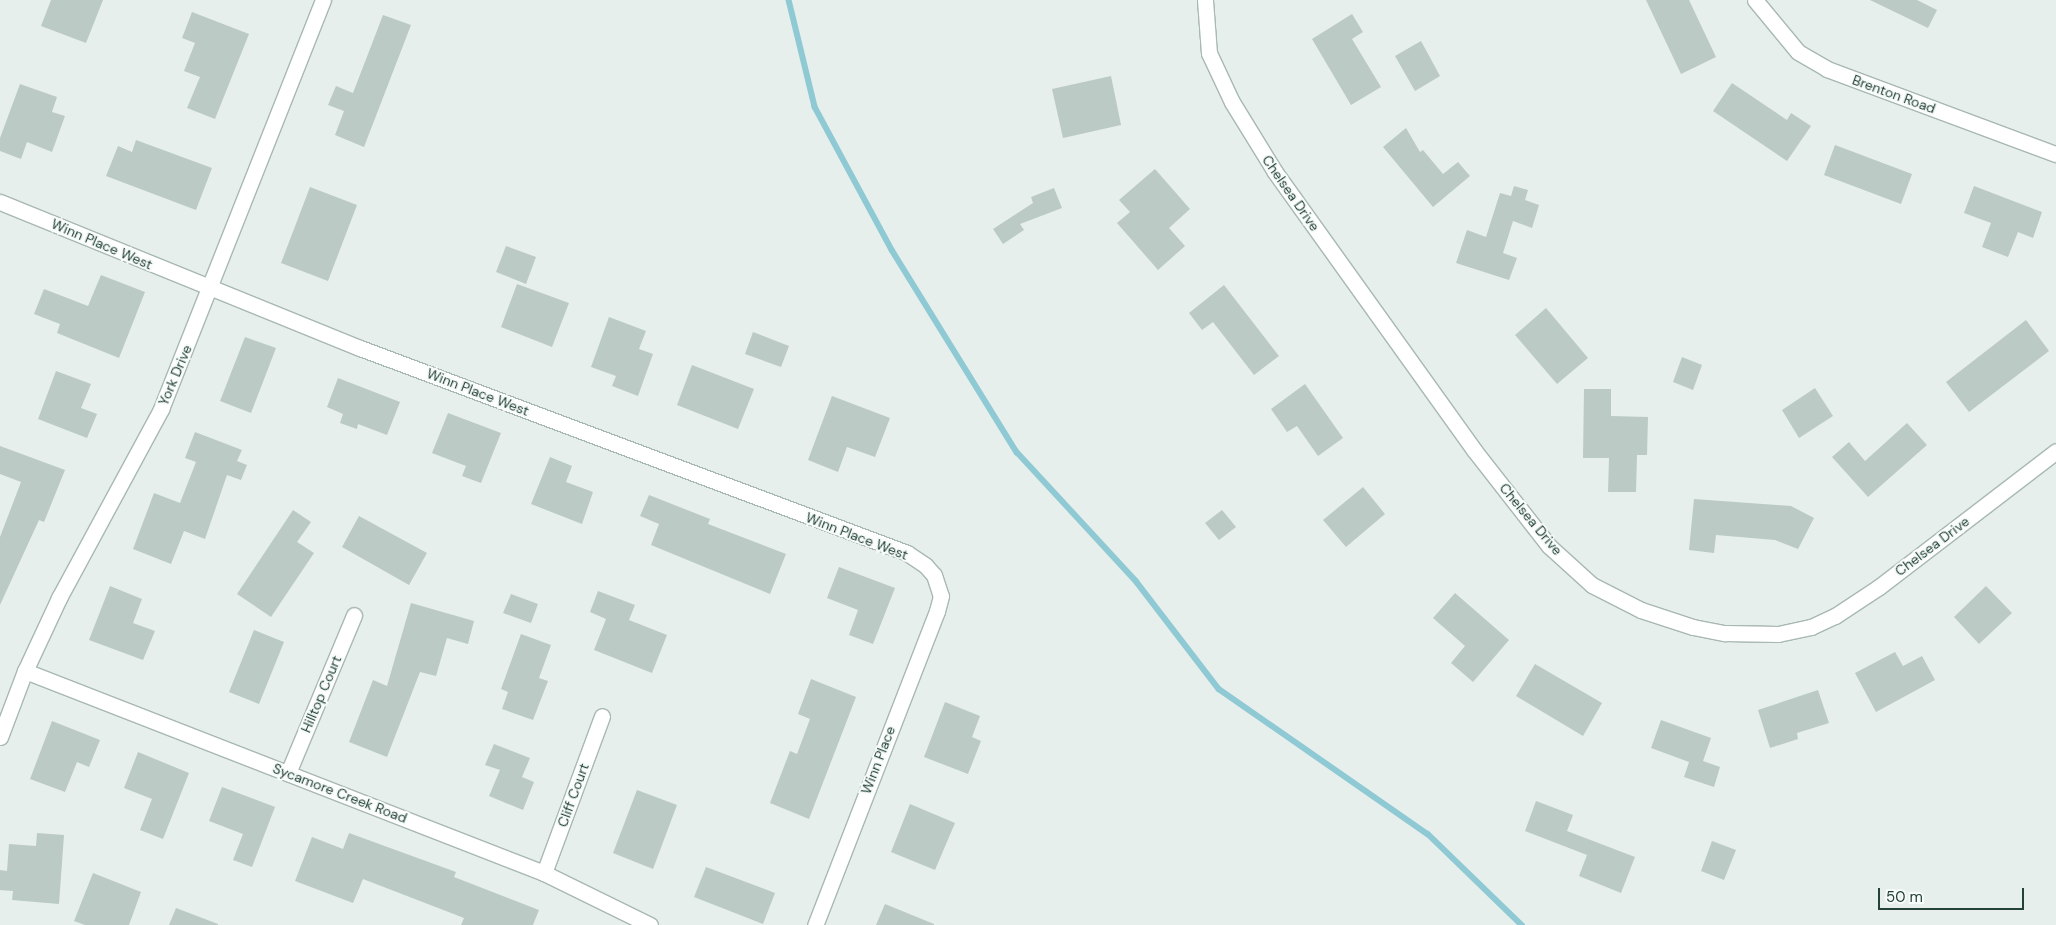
<!DOCTYPE html>
<style>
body{margin:0}
#map{position:relative;width:2056px;height:925px;overflow:hidden;background:#e6efeb;font-family:"DM Sans",sans-serif}
div>[style]{position:absolute}
.stream>*{height:5.5px;margin:-2.75px;padding:0 2.75px;transform-origin:2.75px;border-radius:2.75px;background:#8ec9d4}
.building>*{inset:0;background:#bbcac4}
.roads{filter:drop-shadow(1px 0 #a8b8b2) drop-shadow(-1px 0 #a8b8b2) drop-shadow(0 1px #a8b8b2) drop-shadow(0 -1px #a8b8b2)}
.minor>*{height:15px;margin:-7.5px;padding:0 7.5px;transform-origin:7.5px;border-radius:7.5px;background:#fff}
span{translate:-50% -50%;white-space:nowrap;text-align:center;line-height:1.15;-webkit-text-stroke:4px #f7fbf9;paint-order:stroke}
.street-label{font-size:14px;color:#24423a}
.scale{position:absolute;left:1878px;top:888px;width:146px;height:22px;box-sizing:border-box;border:2px solid #24423a;border-top:0;padding-left:6px;font-size:15px;line-height:18px;white-space:nowrap;color:#24423a;-webkit-text-stroke:4px #f7fbf9;paint-order:stroke}
</style>
<div id="map">
<div class="stream">
<i style="left:789px;top:0;width:110px;rotate:76.3deg"></i>
<i style="left:815px;top:107px;width:162px;rotate:61.7deg"></i>
<i style="left:892px;top:250px;width:238px;rotate:58.3deg"></i>
<i style="left:1017px;top:452px;width:176px;rotate:47.3deg"></i>
<i style="left:1136px;top:581px;width:136px;rotate:52.5deg"></i>
<i style="left:1219px;top:689px;width:254px;rotate:34.8deg"></i>
<i style="left:1428px;top:834px;width:131px;rotate:44.1deg"></i>
</div>
<div class="building">
<i style="clip-path:polygon(51px 0,103px 0,86px 43px,41px 26px)"></i>
<i style="clip-path:polygon(1646px 0,1689px 0,1716px 57px,1681px 74px)"></i>
<i style="clip-path:polygon(1870px 0,1917px 0,1937px 10px,1928px 28px)"></i>
<i style="clip-path:polygon(192px 12px,249px 34px,215px 119px,187px 108px,200px 77px,184px 71px,195px 43px,182px 38px)"></i>
<i style="clip-path:polygon(1352px 14px,1363px 32px,1352px 39px,1381px 87px,1351px 105px,1312px 39px)"></i>
<i style="clip-path:polygon(383px 15px,411px 25px,364px 147px,335px 135px,344px 111px,328px 105px,336px 86px,353px 93px)"></i>
<i style="clip-path:polygon(1421px 41px,1440px 76px,1415px 91px,1395px 56px)"></i>
<i style="clip-path:polygon(1111px 76px,1121px 125px,1063px 138px,1052px 89px)"></i>
<i style="clip-path:polygon(1732px 83px,1787px 120px,1791px 113px,1811px 126px,1787px 161px,1713px 111px)"></i>
<i style="clip-path:polygon(20px 84px,57px 97px,52px 112px,65px 116px,52px 152px,27px 142px,21px 159px,0 151px,0 138px)"></i>
<i style="clip-path:polygon(1406px 128px,1420px 152px,1423px 150px,1443px 174px,1458px 162px,1470px 176px,1433px 207px,1383px 147px)"></i>
<i style="clip-path:polygon(136px 140px,212px 168px,196px 210px,106px 176px,118px 146px,132px 152px)"></i>
<i style="clip-path:polygon(1835px 145px,1912px 174px,1901px 204px,1824px 175px)"></i>
<i style="clip-path:polygon(1155px 169px,1190px 209px,1169px 228px,1185px 246px,1158px 270px,1117px 223px,1130px 212px,1119px 200px)"></i>
<i style="clip-path:polygon(1514px 186px,1528px 190px,1525px 200px,1539px 205px,1532px 228px,1513px 221px,1503px 253px,1517px 258px,1509px 280px,1456px 263px,1467px 230px,1486px 237px,1500px 193px,1511px 196px)"></i>
<i style="clip-path:polygon(1974px 186px,2042px 212px,2033px 238px,2018px 232px,2008px 257px,1982px 247px,1991px 223px,1964px 213px)"></i>
<i style="clip-path:polygon(310px 187px,357px 205px,328px 281px,281px 263px)"></i>
<i style="clip-path:polygon(1054px 188px,1062px 208px,1020px 224px,1024px 230px,1003px 244px,993px 229px,1033px 203px,1031px 197px)"></i>
<i style="clip-path:polygon(506px 246px,536px 257px,526px 284px,496px 272px)"></i>
<i style="clip-path:polygon(101px 275px,145px 292px,119px 358px,57px 333px,60px 324px,34px 314px,44px 289px,88px 306px)"></i>
<i style="clip-path:polygon(517px 284px,569px 303px,552px 347px,501px 327px)"></i>
<i style="clip-path:polygon(1224px 285px,1279px 356px,1254px 375px,1213px 322px,1202px 330px,1189px 313px)"></i>
<i style="clip-path:polygon(1546px 308px,1588px 358px,1557px 384px,1515px 335px)"></i>
<i style="clip-path:polygon(609px 317px,646px 331px,639px 349px,653px 354px,638px 396px,612px 386px,616px 376px,591px 367px)"></i>
<i style="clip-path:polygon(2026px 320px,2049px 351px,1969px 412px,1946px 382px)"></i>
<i style="clip-path:polygon(753px 332px,789px 346px,781px 367px,745px 354px)"></i>
<i style="clip-path:polygon(245px 337px,276px 348px,251px 413px,220px 401px)"></i>
<i style="clip-path:polygon(1682px 357px,1702px 365px,1693px 390px,1673px 382px)"></i>
<i style="clip-path:polygon(692px 365px,754px 389px,738px 429px,677px 405px)"></i>
<i style="clip-path:polygon(56px 371px,91px 384px,81px 408px,97px 414px,87px 438px,38px 419px)"></i>
<i style="clip-path:polygon(338px 378px,400px 402px,387px 435px,358px 424px,357px 429px,340px 423px,343px 414px,327px 407px)"></i>
<i style="clip-path:polygon(1305px 384px,1343px 438px,1318px 456px,1297px 426px,1287px 432px,1271px 409px)"></i>
<i style="clip-path:polygon(1815px 388px,1833px 416px,1799px 438px,1782px 410px)"></i>
<i style="clip-path:polygon(1584px 389px,1611px 389px,1611px 416px,1648px 417px,1647px 455px,1637px 455px,1636px 492px,1608px 492px,1609px 458px,1583px 458px)"></i>
<i style="clip-path:polygon(832px 396px,890px 418px,875px 457px,847px 447px,838px 472px,808px 460px)"></i>
<i style="clip-path:polygon(448px 413px,501px 433px,481px 483px,462px 476px,466px 466px,432px 453px)"></i>
<i style="clip-path:polygon(1907px 423px,1927px 445px,1868px 497px,1832px 457px,1849px 442px,1865px 461px)"></i>
<i style="clip-path:polygon(195px 432px,242px 450px,237px 461px,247px 465px,241px 480px,227px 475px,205px 539px,184px 531px,171px 564px,133px 549px,154px 493px,180px 503px,196px 462px,185px 458px)"></i>
<i style="clip-path:polygon(0 446px,65px 470px,44px 522px,39px 520px,0 605px,0 537px,21px 482px,0 474px)"></i>
<i style="clip-path:polygon(550px 457px,572px 466px,566px 482px,593px 492px,582px 524px,531px 504px)"></i>
<i style="clip-path:polygon(1363px 487px,1385px 514px,1346px 547px,1323px 520px)"></i>
<i style="clip-path:polygon(649px 495px,710px 519px,708px 524px,786px 554px,770px 594px,651px 545px,659px 524px,640px 516px)"></i>
<i style="clip-path:polygon(1694px 499px,1791px 506px,1814px 518px,1798px 549px,1775px 540px,1716px 535px,1714px 553px,1689px 550px)"></i>
<i style="clip-path:polygon(293px 510px,311px 522px,297px 542px,314px 553px,271px 617px,237px 594px)"></i>
<i style="clip-path:polygon(1222px 510px,1236px 527px,1219px 540px,1205px 523px)"></i>
<i style="clip-path:polygon(359px 516px,427px 553px,409px 585px,342px 547px)"></i>
<i style="clip-path:polygon(839px 567px,895px 588px,873px 644px,849px 635px,858px 610px,827px 598px)"></i>
<i style="clip-path:polygon(110px 586px,142px 599px,133px 623px,155px 631px,143px 660px,89px 640px)"></i>
<i style="clip-path:polygon(1986px 586px,2012px 613px,1979px 644px,1954px 617px)"></i>
<i style="clip-path:polygon(598px 591px,635px 605px,629px 620px,667px 635px,652px 673px,594px 650px,606px 619px,590px 612px)"></i>
<i style="clip-path:polygon(1455px 593px,1509px 640px,1473px 682px,1451px 663px,1465px 646px,1433px 618px)"></i>
<i style="clip-path:polygon(511px 594px,538px 604px,531px 623px,503px 613px)"></i>
<i style="clip-path:polygon(411px 603px,474px 621px,468px 644px,447px 638px,436px 676px,420px 672px,387px 757px,349px 742px,373px 680px,387px 686px)"></i>
<i style="clip-path:polygon(254px 630px,284px 642px,259px 704px,229px 692px)"></i>
<i style="clip-path:polygon(521px 634px,551px 645px,539px 678px,548px 681px,533px 720px,502px 709px,508px 692px,501px 689px)"></i>
<i style="clip-path:polygon(1895px 652px,1903px 666px,1922px 656px,1935px 680px,1876px 712px,1855px 673px)"></i>
<i style="clip-path:polygon(1535px 664px,1602px 703px,1583px 736px,1516px 696px)"></i>
<i style="clip-path:polygon(811px 679px,856px 697px,809px 819px,770px 803px,790px 751px,797px 754px,810px 719px,798px 714px)"></i>
<i style="clip-path:polygon(1818px 690px,1829px 723px,1797px 733px,1798px 739px,1770px 748px,1758px 710px)"></i>
<i style="clip-path:polygon(945px 702px,980px 716px,972px 737px,981px 741px,968px 774px,924px 757px)"></i>
<i style="clip-path:polygon(1661px 720px,1711px 738px,1703px 761px,1720px 767px,1714px 787px,1684px 777px,1689px 762px,1651px 748px)"></i>
<i style="clip-path:polygon(52px 721px,100px 740px,89px 767px,77px 762px,65px 792px,30px 779px)"></i>
<i style="clip-path:polygon(494px 744px,530px 758px,522px 777px,534px 782px,523px 810px,489px 796px,500px 770px,485px 765px)"></i>
<i style="clip-path:polygon(138px 752px,189px 773px,163px 839px,140px 830px,152px 799px,124px 788px)"></i>
<i style="clip-path:polygon(222px 787px,275px 807px,252px 867px,233px 860px,243px 834px,209px 821px)"></i>
<i style="clip-path:polygon(637px 790px,677px 805px,653px 869px,613px 853px)"></i>
<i style="clip-path:polygon(1536px 801px,1573px 815px,1567px 831px,1635px 857px,1621px 893px,1579px 876px,1587px 855px,1525px 831px)"></i>
<i style="clip-path:polygon(910px 804px,955px 823px,935px 870px,891px 852px)"></i>
<i style="clip-path:polygon(37px 833px,64px 835px,59px 904px,12px 900px,13px 891px,0 890px,0 870px,7px 871px,9px 844px,36px 846px)"></i>
<i style="clip-path:polygon(349px 833px,456px 872px,454px 877px,539px 910px,533px 925px,461px 925px,464px 918px,363px 879px,353px 903px,295px 881px,312px 837px,343px 849px)"></i>
<i style="clip-path:polygon(1712px 841px,1736px 850px,1724px 880px,1701px 871px)"></i>
<i style="clip-path:polygon(706px 867px,775px 893px,763px 924px,694px 897px)"></i>
<i style="clip-path:polygon(93px 873px,141px 892px,129px 925px,85px 925px,74px 921px)"></i>
<i style="clip-path:polygon(885px 904px,934px 924px,934px 925px,876px 925px)"></i>
<i style="clip-path:polygon(176px 908px,218px 924px,218px 925px,169px 925px)"></i>
</div>
<div class="roads">
<div class="minor">
<i style="left:1205px;top:0;width:53px;rotate:85.7deg"></i>
<i style="left:1209px;top:53px;width:54px;rotate:64.9deg"></i>
<i style="left:1232px;top:102px;width:82px;rotate:58.4deg"></i>
<i style="left:1275px;top:172px;width:342px;rotate:54.4deg"></i>
<i style="left:1474px;top:450px;width:122px;rotate:52deg"></i>
<i style="left:1549px;top:546px;width:58px;rotate:42.2deg"></i>
<i style="left:1592px;top:585px;width:55px;rotate:27deg"></i>
<i style="left:1641px;top:610px;width:55px;rotate:18.1deg"></i>
<i style="left:1693px;top:627px;width:33px;rotate:11deg"></i>
<i style="left:1725px;top:633px;width:53px;rotate:1.1deg"></i>
<i style="left:1778px;top:634px;width:34px;rotate:-12deg"></i>
<i style="left:1811px;top:627px;width:26px;rotate:-25deg"></i>
<i style="left:1835px;top:616px;width:53px;rotate:-33.4deg"></i>
<i style="left:1879px;top:587px;width:223px;rotate:-37.5deg"></i>
<i style="left:1755px;top:0;width:67px;rotate:50.4deg"></i>
<i style="left:1798px;top:52px;width:34px;rotate:30deg"></i>
<i style="left:1827px;top:69px;width:244px;rotate:20.4deg"></i>
<i style="left:0;top:202px;width:388px;rotate:22.1deg"></i>
<i style="left:360px;top:348px;width:584px;rotate:20.54deg"></i>
<i style="left:907px;top:553px;width:22px;rotate:34deg"></i>
<i style="left:925px;top:565px;width:13px;rotate:48deg"></i>
<i style="left:934px;top:575px;width:22px;rotate:72deg"></i>
<i style="left:941px;top:596px;width:16px;rotate:105deg"></i>
<i style="left:937px;top:611px;width:337px;rotate:111.2deg"></i>
<i style="left:25px;top:671px;width:557px;rotate:21.27deg"></i>
<i style="left:544px;top:873px;width:118px;rotate:26.1deg"></i>
<i style="left:0;top:737px;width:71px;rotate:-69.3deg"></i>
<i style="left:25px;top:671px;width:81px;rotate:-65deg"></i>
<i style="left:59px;top:598px;width:215px;rotate:-61.6deg"></i>
<i style="left:161px;top:409px;width:440px;rotate:-68.4deg"></i>
<i style="left:288px;top:773px;width:171px;rotate:-67.3deg"></i>
<i style="left:544px;top:873px;width:167px;rotate:-69.7deg"></i>
</div>
</div>
<div class="street-label">
<span style="left:1894px;top:94px;rotate:20deg">Brenton Road</span>
<span style="left:1291px;top:193px;rotate:55deg">Chelsea Drive</span>
<span style="left:102px;top:244px;rotate:23deg">Winn Place West</span>
<span style="left:175px;top:375px;rotate:-67deg">York Drive</span>
<span style="left:478px;top:392px;rotate:21deg">Winn Place West</span>
<span style="left:1531px;top:519px;rotate:50deg">Chelsea Drive</span>
<span style="left:857px;top:536px;rotate:21deg">Winn Place West</span>
<span style="left:1932px;top:546px;rotate:-37deg">Chelsea Drive</span>
<span style="left:321px;top:694px;rotate:-67deg">Hilltop Court</span>
<span style="left:878px;top:760px;rotate:-69deg">Winn Place</span>
<span style="left:340px;top:793px;rotate:21deg">Sycamore Creek Road</span>
<span style="left:573px;top:795px;rotate:-70deg">Cliff Court</span>
</div>
<div class="scale">50 m</div>
</div>
